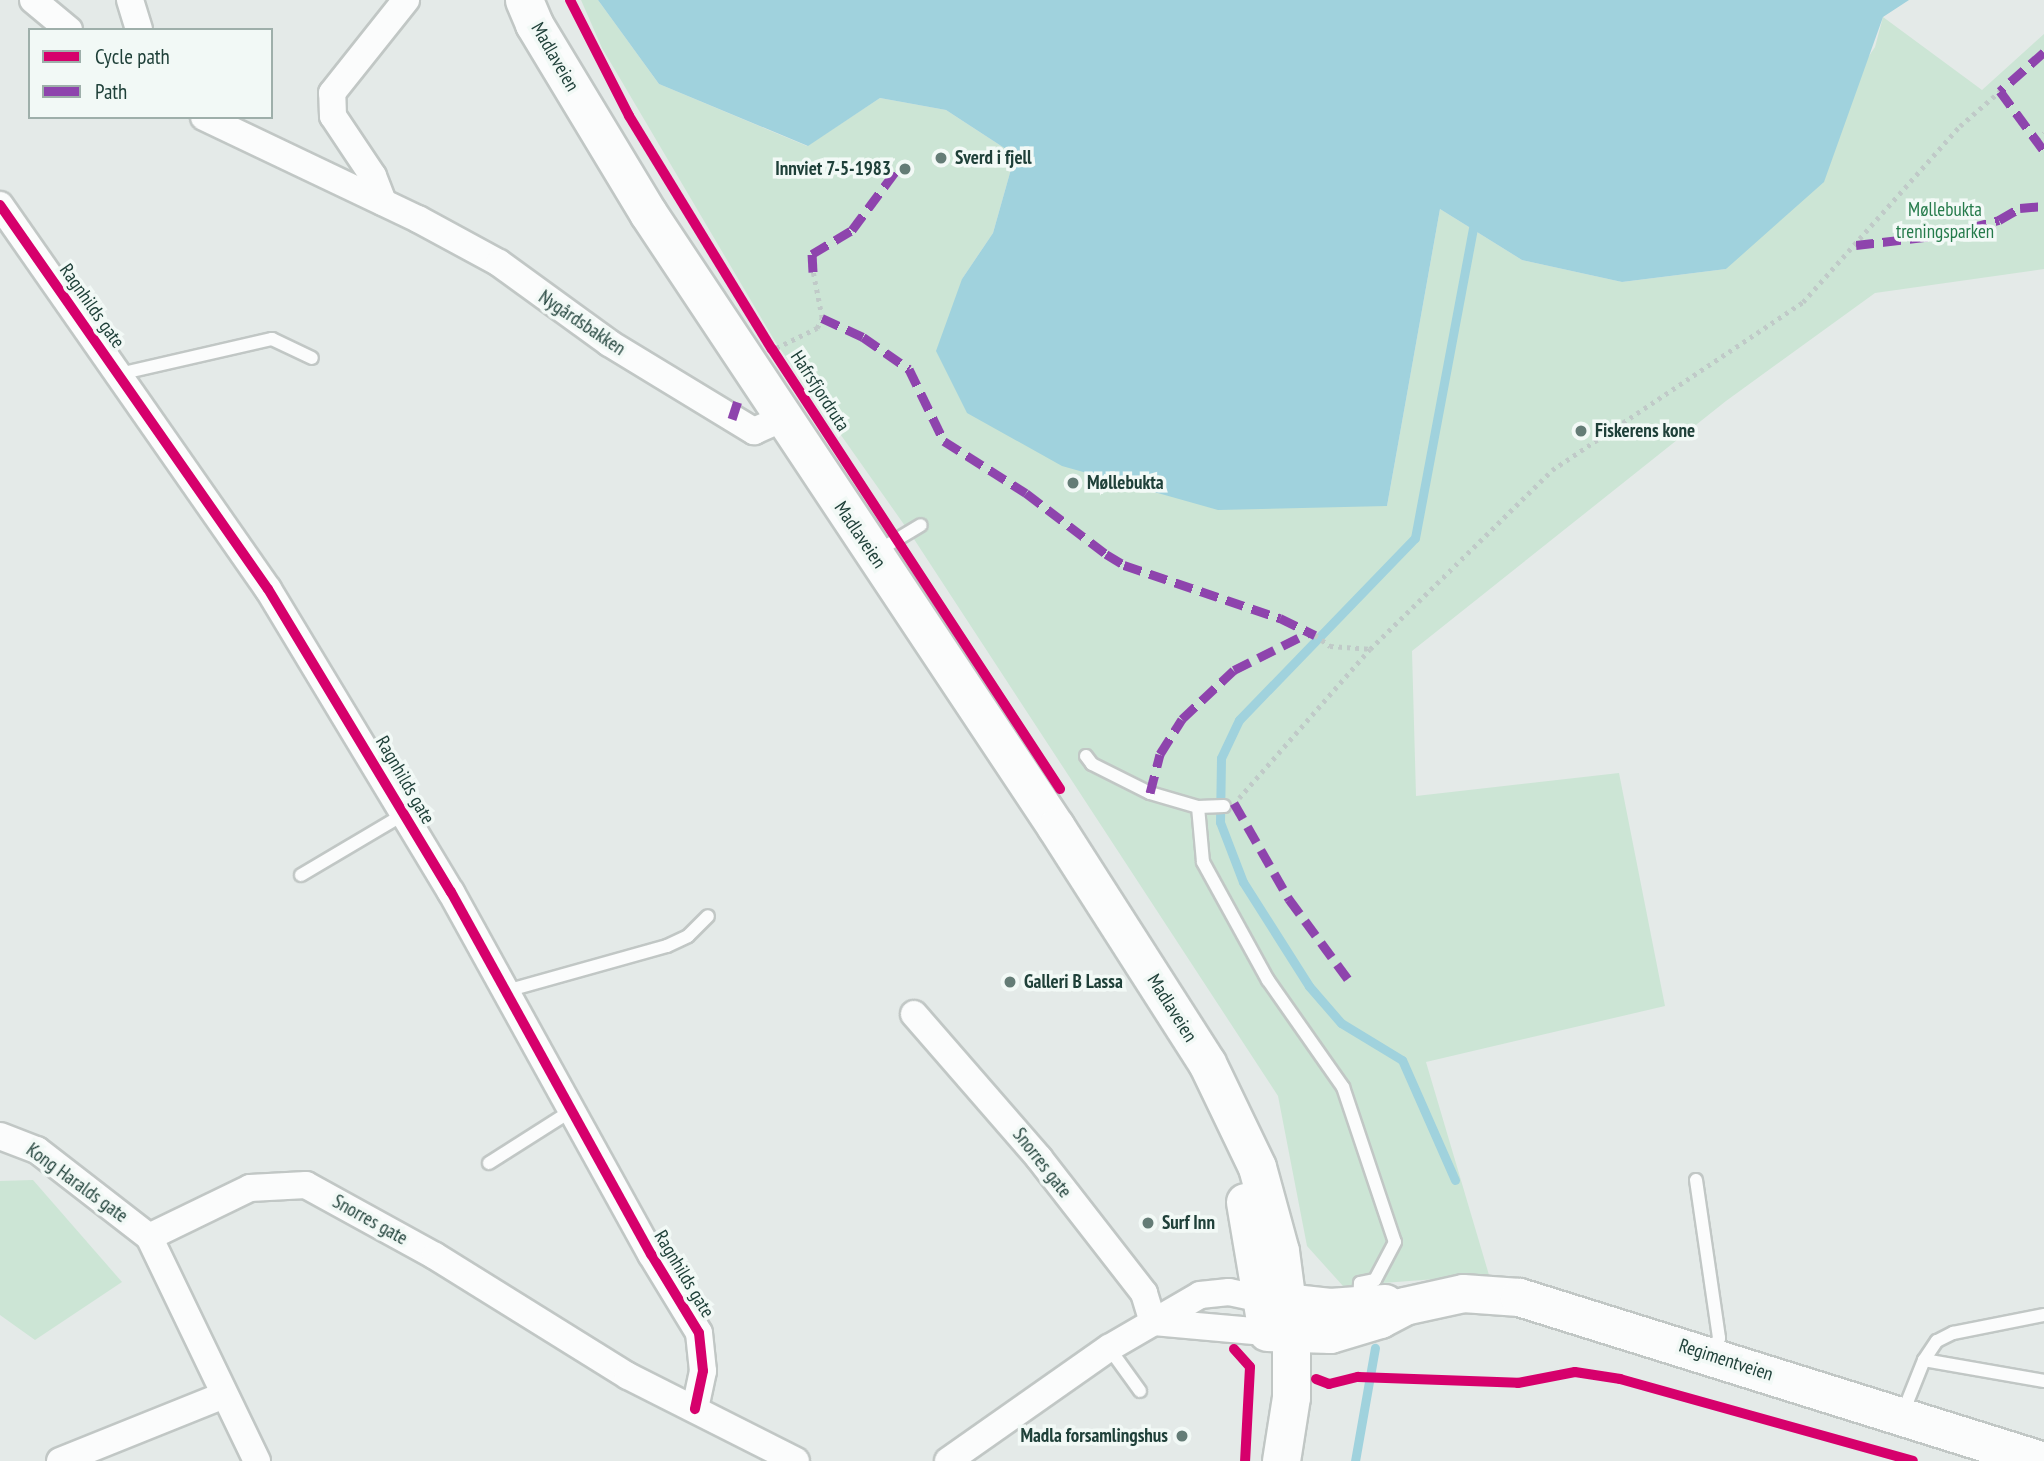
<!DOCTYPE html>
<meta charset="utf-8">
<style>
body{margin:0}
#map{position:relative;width:2044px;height:1461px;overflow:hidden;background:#e4eae8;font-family:"PT Sans Narrow",sans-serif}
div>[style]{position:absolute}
.green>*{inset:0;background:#cce5d5}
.water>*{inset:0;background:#a0d2dd}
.stream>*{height:9px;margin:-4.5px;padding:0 4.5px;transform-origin:4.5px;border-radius:4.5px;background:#a0d2dd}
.path>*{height:4.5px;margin-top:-2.25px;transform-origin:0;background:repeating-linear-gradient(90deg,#c0cac8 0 3.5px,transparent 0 8.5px)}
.roads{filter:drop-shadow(2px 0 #c1c7c5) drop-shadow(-2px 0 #c1c7c5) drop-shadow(0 2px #c1c7c5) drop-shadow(0 -2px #c1c7c5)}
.lane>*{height:12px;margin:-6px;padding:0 6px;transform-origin:6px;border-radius:6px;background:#fbfcfc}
.street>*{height:26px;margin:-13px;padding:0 13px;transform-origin:13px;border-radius:13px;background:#fbfcfc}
.secondary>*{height:37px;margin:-18.5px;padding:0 18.5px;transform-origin:18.5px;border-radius:18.5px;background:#fbfcfc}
.quiet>*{height:9px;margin-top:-4.5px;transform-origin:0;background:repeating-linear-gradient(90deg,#8e44ad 0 18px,transparent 0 27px)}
.cycleway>*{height:10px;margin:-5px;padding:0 5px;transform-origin:5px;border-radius:5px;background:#d6006c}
.dots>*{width:19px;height:19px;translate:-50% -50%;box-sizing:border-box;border:4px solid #f2f9f6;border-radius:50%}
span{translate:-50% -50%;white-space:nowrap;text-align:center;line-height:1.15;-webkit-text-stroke:7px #f2f9f6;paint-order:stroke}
.street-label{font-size:19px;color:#1f4039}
.poi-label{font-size:19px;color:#1f4039;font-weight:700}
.left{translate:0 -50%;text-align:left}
.right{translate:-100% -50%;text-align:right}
.park-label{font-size:19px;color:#257b4b}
.legend{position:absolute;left:28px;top:28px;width:245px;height:91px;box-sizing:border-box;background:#f2f9f6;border:2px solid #9eafaa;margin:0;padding:9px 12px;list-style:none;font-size:21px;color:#1f4039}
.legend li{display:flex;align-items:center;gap:14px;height:35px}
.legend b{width:35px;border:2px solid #9eafaa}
</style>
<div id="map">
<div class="green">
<i style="clip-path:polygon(581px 0,598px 0,659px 84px,807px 146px,880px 98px,946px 110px,1015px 155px,993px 233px,962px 279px,1387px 506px,1440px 209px,1522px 260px,1622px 282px,1726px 269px,1875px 47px,1883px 17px,1982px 90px,2044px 34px,2044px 269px,1875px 293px,1726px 401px,1412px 651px,1416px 796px,1619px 773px,1665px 1006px,1426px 1062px,1489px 1275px,1343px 1286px,1307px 1246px,1278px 1096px,910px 533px,776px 343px,602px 48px)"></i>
<i style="clip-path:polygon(33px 1180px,122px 1282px,35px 1340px,0 1315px,0 1181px)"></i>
</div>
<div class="water">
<i style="clip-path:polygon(598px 0,1909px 0,1883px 17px,1824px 182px,1726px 269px,1622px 282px,1522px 260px,1440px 209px,1387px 506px,1218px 510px,1062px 466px,967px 413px,936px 351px,962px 279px,993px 233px,1015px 155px,946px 110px,880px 98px,808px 146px,659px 84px)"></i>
</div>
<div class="stream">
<i style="left:1455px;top:1180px;width:131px;rotate:-113.8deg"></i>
<i style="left:1402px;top:1060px;width:71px;rotate:-148.8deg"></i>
<i style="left:1341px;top:1023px;width:49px;rotate:-130.9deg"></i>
<i style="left:1309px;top:986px;width:123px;rotate:-122.4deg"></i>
<i style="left:1243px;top:882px;width:64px;rotate:-111deg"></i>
<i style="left:1220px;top:822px;width:64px;rotate:-89.1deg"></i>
<i style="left:1221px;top:758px;width:42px;rotate:-64.7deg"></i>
<i style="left:1239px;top:720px;width:253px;rotate:-46deg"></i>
<i style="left:1415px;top:538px;width:316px;rotate:-79.4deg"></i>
<i style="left:1355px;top:1461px;width:115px;rotate:-80deg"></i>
</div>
<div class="path">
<i style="left:2037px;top:139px;width:9px;rotate:-41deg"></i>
<i style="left:776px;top:348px;width:46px;rotate:-26deg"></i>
<i style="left:817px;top:328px;width:11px;rotate:-63deg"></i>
<i style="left:822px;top:318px;width:47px;rotate:-101.1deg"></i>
<i style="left:1315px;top:635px;width:19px;rotate:36deg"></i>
<i style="left:1330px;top:646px;width:39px;rotate:4deg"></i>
<i style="left:1239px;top:798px;width:198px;rotate:-48.7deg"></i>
<i style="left:1370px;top:649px;width:255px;rotate:-44.5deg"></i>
<i style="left:1552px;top:470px;width:302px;rotate:-33.8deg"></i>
<i style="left:1803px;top:302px;width:236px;rotate:-48.3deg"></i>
<i style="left:1960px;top:126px;width:53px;rotate:-41.2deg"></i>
</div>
<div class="roads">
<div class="lane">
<i style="left:119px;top:374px;width:157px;rotate:-12.9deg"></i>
<i style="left:272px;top:339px;width:44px;rotate:25.4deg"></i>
<i style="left:876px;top:552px;width:52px;rotate:-31deg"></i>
<i style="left:1086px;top:756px;width:10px;rotate:53deg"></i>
<i style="left:1092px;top:764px;width:65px;rotate:26.6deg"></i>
<i style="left:1150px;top:793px;width:50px;rotate:16.3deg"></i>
<i style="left:1198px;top:807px;width:26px;rotate:-2deg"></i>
<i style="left:1198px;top:807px;width:55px;rotate:84.8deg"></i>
<i style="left:1203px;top:862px;width:135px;rotate:61.2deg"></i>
<i style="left:1268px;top:980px;width:131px;rotate:55deg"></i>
<i style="left:1343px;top:1087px;width:163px;rotate:71.5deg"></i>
<i style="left:1395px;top:1242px;width:43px;rotate:117.8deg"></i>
<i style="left:1375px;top:1280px;width:15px;rotate:169deg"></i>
<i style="left:1360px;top:1283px;width:18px;rotate:93deg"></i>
<i style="left:301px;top:875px;width:120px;rotate:-30.6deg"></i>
<i style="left:506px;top:991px;width:167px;rotate:-15.6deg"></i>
<i style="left:667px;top:946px;width:23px;rotate:-25deg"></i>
<i style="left:688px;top:936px;width:28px;rotate:-45deg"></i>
<i style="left:489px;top:1163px;width:101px;rotate:-32.4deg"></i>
<i style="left:1696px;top:1180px;width:160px;rotate:81.7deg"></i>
<i style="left:1719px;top:1338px;width:17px;rotate:114deg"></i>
<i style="left:1109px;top:1348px;width:53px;rotate:54.2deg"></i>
<i style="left:1924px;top:1360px;width:23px;rotate:-56deg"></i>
<i style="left:1937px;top:1341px;width:18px;rotate:-27deg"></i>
<i style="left:1953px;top:1333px;width:93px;rotate:-11.2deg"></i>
<i style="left:1902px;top:1415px;width:59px;rotate:-68.2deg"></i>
<i style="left:1924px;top:1360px;width:122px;rotate:9.9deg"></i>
</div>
<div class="street">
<i style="left:33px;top:0;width:47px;rotate:39.8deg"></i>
<i style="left:130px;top:0;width:31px;rotate:73deg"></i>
<i style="left:204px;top:117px;width:237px;rotate:25.5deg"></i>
<i style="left:418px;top:219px;width:92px;rotate:28.5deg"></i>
<i style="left:499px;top:263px;width:136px;rotate:36deg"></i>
<i style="left:609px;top:343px;width:170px;rotate:31.3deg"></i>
<i style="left:754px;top:431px;width:30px;rotate:-24deg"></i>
<i style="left:383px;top:202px;width:28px;rotate:-111deg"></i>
<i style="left:373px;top:176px;width:72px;rotate:-123.7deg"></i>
<i style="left:333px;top:116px;width:23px;rotate:-92deg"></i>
<i style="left:332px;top:93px;width:119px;rotate:-51.5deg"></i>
<i style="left:0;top:205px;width:468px;rotate:55.1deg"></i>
<i style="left:268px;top:589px;width:354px;rotate:58.9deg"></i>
<i style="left:451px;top:892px;width:414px;rotate:61.1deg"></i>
<i style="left:651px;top:1254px;width:92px;rotate:58.7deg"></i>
<i style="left:699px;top:1333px;width:38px;rotate:84deg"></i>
<i style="left:703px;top:1371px;width:39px;rotate:102deg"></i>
<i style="left:914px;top:1014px;width:191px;rotate:49deg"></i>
<i style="left:1039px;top:1158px;width:171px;rotate:52.1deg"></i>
<i style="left:1144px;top:1293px;width:30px;rotate:73deg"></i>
<i style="left:0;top:1136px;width:40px;rotate:21deg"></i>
<i style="left:37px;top:1150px;width:142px;rotate:37.8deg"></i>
<i style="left:1153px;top:1322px;width:113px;rotate:5.1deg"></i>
<i style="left:60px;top:1461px;width:175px;rotate:-21.9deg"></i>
<i style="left:257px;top:1461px;width:249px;rotate:-115.7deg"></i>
<i style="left:149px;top:1237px;width:112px;rotate:-25.9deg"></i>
<i style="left:250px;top:1188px;width:56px;rotate:-3.1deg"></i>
<i style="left:306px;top:1185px;width:147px;rotate:28.8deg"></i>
<i style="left:435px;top:1256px;width:227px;rotate:31.9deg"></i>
<i style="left:628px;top:1376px;width:188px;rotate:26.8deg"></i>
<i style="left:948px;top:1461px;width:197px;rotate:-35.1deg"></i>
<i style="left:1109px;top:1348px;width:105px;rotate:-30.2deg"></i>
<i style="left:1200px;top:1295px;width:29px;rotate:-6deg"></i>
<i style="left:1229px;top:1292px;width:35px;rotate:12deg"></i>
</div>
<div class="secondary">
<i style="left:524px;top:0;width:26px;rotate:67deg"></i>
<i style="left:534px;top:24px;width:221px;rotate:58.9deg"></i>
<i style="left:648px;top:213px;width:737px;rotate:56.4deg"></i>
<i style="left:1056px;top:827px;width:280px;rotate:57.4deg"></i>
<i style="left:1207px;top:1063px;width:115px;rotate:64.3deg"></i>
<i style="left:1257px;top:1167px;width:87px;rotate:74.7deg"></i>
<i style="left:1280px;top:1251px;width:85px;rotate:82.5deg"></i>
<i style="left:1291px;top:1335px;width:62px;rotate:90deg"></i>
<i style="left:1291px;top:1397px;width:65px;rotate:98.9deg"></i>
<i style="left:1245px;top:1202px;width:120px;rotate:80.4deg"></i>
<i style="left:1266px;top:1300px;width:64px;rotate:6.2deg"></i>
<i style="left:1330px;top:1307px;width:55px;rotate:-4.2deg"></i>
<i style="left:1267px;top:1332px;width:63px;rotate:1.8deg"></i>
<i style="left:1330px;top:1334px;width:52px;rotate:-16.7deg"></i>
<i style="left:1380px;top:1319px;width:27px;rotate:-28deg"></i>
<i style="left:1404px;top:1306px;width:60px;rotate:-12.4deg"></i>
<i style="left:1463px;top:1293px;width:56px;rotate:4.1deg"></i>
<i style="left:1519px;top:1297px;width:550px;rotate:17.35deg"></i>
</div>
</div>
<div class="quiet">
<i style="left:2044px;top:52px;width:59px;rotate:138.4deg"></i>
<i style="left:2000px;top:91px;width:74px;rotate:53.7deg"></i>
<i style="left:1856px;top:245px;width:88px;rotate:-6.6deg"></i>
<i style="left:1943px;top:235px;width:58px;rotate:-15deg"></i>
<i style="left:1999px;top:220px;width:24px;rotate:-30deg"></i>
<i style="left:2020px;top:208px;width:24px;rotate:-5deg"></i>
<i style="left:813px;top:272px;width:18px;rotate:-93deg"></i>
<i style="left:812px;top:254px;width:47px;rotate:-31deg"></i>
<i style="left:852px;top:230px;width:77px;rotate:-53.4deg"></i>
<i style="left:822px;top:318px;width:45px;rotate:24.9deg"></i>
<i style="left:863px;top:337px;width:56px;rotate:34.8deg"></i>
<i style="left:909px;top:369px;width:80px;rotate:64.1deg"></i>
<i style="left:944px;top:441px;width:97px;rotate:32.4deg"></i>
<i style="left:1026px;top:493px;width:101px;rotate:37.3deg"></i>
<i style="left:1106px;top:554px;width:21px;rotate:31deg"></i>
<i style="left:1124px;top:565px;width:165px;rotate:18.8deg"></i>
<i style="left:1280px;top:618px;width:39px;rotate:26deg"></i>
<i style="left:732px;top:419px;width:25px;rotate:-72deg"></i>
<i style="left:1150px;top:793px;width:40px;rotate:-75.6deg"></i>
<i style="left:1160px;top:754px;width:41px;rotate:-57.8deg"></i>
<i style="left:1182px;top:719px;width:71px;rotate:-43.3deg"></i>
<i style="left:1234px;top:670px;width:85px;rotate:-26.6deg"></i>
<i style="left:1234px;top:803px;width:111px;rotate:60.2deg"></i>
<i style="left:1289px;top:899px;width:104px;rotate:53.6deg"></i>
</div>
<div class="cycleway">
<i style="left:570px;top:0;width:130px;rotate:63deg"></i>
<i style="left:629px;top:116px;width:273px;rotate:58.5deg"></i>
<i style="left:772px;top:349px;width:526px;rotate:56.79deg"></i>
<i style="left:0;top:205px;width:468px;rotate:55.1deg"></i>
<i style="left:268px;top:589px;width:354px;rotate:58.9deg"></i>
<i style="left:451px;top:892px;width:414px;rotate:61.1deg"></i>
<i style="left:651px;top:1254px;width:92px;rotate:58.7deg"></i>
<i style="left:699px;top:1333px;width:38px;rotate:84deg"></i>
<i style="left:703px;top:1371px;width:39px;rotate:102deg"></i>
<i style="left:1234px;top:1349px;width:24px;rotate:48deg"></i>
<i style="left:1250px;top:1367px;width:94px;rotate:93deg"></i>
<i style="left:1316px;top:1379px;width:14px;rotate:21deg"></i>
<i style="left:1329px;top:1384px;width:30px;rotate:-14deg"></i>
<i style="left:1358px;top:1377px;width:160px;rotate:2.1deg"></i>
<i style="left:1518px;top:1383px;width:58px;rotate:-10.9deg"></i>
<i style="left:1575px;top:1372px;width:46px;rotate:8.8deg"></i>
<i style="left:1620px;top:1379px;width:304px;rotate:15.6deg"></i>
</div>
<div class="dots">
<i style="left:941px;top:158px;background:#647c76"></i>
<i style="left:905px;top:169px;background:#647c76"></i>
<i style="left:1581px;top:431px;background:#647c76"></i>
<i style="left:1073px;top:483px;background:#647c76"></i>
<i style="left:1010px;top:982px;background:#647c76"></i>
<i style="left:1148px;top:1223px;background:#647c76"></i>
<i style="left:1182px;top:1436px;background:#647c76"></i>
</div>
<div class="street-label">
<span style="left:555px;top:57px;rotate:60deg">Madlaveien</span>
<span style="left:92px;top:306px;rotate:55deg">Ragnhilds gate</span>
<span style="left:582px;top:323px;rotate:34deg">Nygårdsbakken</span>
<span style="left:820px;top:391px;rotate:57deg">Hafrsfjordruta</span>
<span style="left:860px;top:535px;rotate:56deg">Madlaveien</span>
<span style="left:405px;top:780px;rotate:60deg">Ragnhilds gate</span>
<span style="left:1172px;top:1008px;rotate:58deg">Madlaveien</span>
<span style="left:1042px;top:1163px;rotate:52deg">Snorres gate</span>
<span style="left:77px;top:1183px;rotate:36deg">Kong Haralds gate</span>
<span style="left:370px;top:1220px;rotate:29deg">Snorres gate</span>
<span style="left:684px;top:1274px;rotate:59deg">Ragnhilds gate</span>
<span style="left:1726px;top:1360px;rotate:18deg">Regimentveien</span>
</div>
<div class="poi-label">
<span class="left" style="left:955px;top:158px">Sverd i fjell</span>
<span class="right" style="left:891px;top:169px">Innviet 7-5-1983</span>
<span class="left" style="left:1595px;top:431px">Fiskerens kone</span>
<span class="left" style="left:1087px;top:483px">Møllebukta</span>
<span class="left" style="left:1024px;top:982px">Galleri B Lassa</span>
<span class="left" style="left:1162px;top:1223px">Surf Inn</span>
<span class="right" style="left:1168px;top:1436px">Madla forsamlingshus</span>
</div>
<div class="park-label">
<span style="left:1945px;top:221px">Møllebukta<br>treningsparken</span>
</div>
<ul class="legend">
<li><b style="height:9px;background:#d6006c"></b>Cycle path</li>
<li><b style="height:9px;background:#8e44ad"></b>Path</li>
</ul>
</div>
